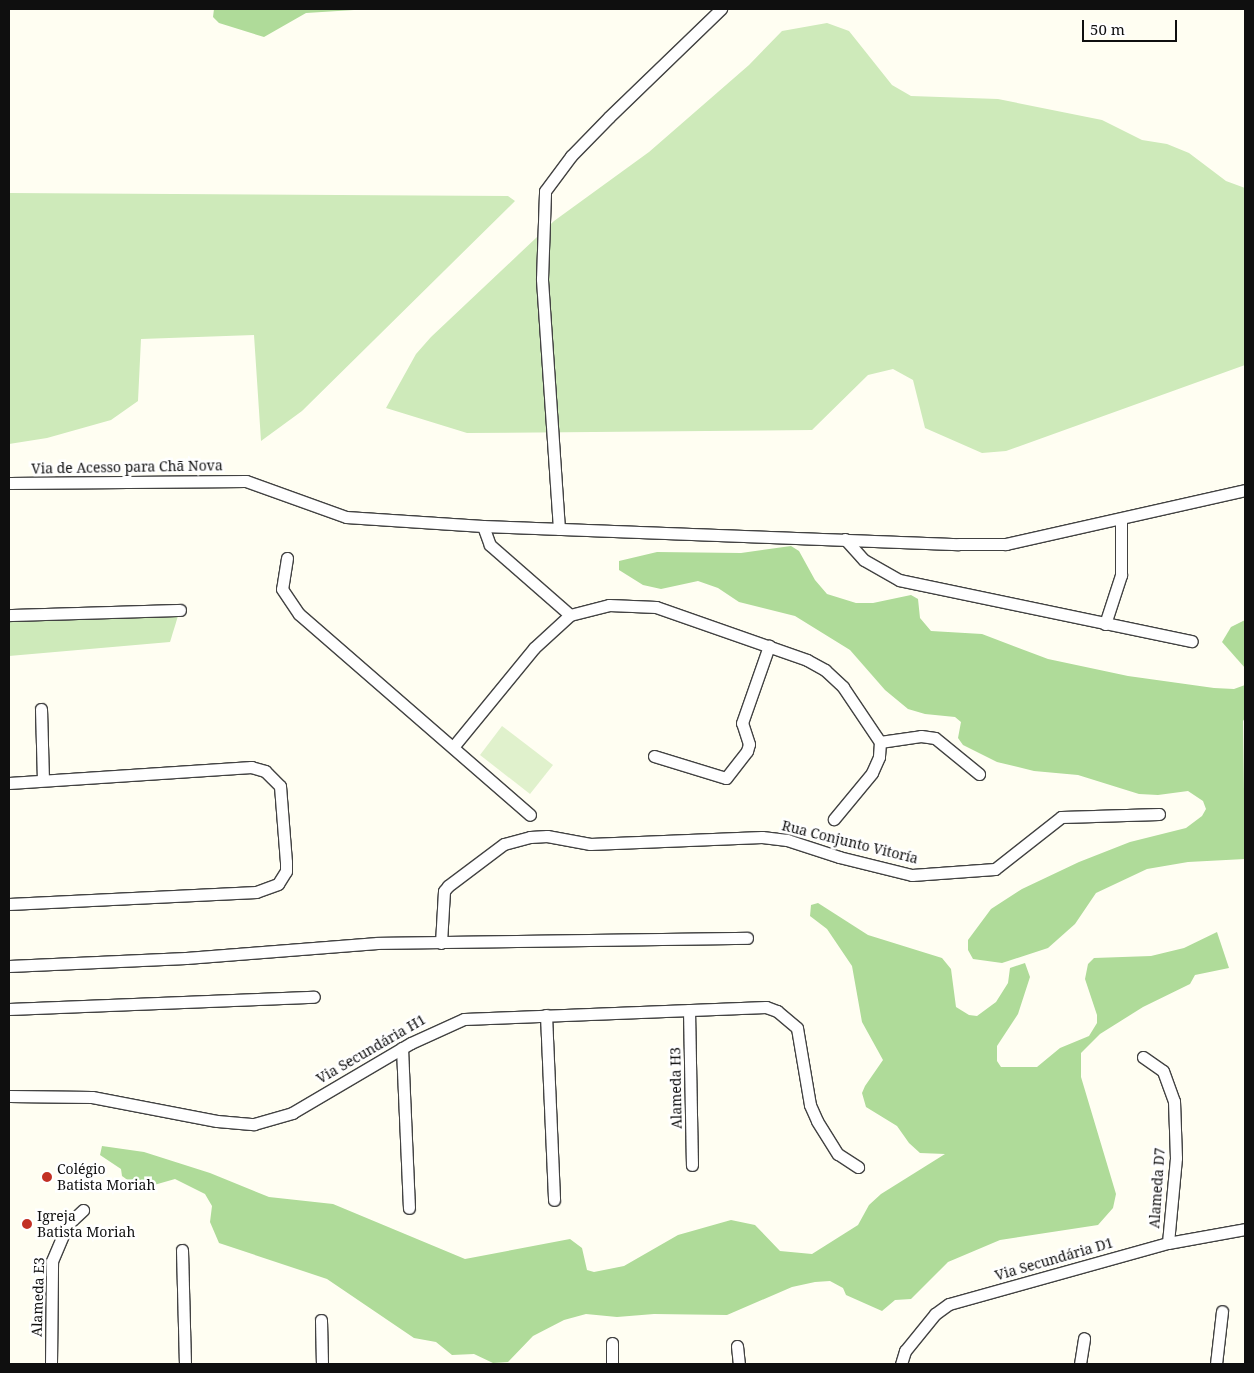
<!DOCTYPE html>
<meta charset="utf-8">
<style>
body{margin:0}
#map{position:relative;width:1254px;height:1373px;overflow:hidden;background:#fffef2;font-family:"Noto Serif",serif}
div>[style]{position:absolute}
.green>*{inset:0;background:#ceeaba}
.forest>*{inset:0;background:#afdb99}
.pitch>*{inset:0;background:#e0f1cc}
.roads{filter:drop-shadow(1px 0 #424242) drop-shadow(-1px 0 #424242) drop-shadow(0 1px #424242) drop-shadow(0 -1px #424242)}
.street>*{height:11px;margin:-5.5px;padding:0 5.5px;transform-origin:5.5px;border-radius:5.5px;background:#fff}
.dots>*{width:14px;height:14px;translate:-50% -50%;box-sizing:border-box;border:2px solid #fff;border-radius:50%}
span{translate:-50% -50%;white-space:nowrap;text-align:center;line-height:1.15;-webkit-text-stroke:5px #fff;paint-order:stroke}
.street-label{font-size:14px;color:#0f0f0f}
.poi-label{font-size:14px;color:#0f0f0f}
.left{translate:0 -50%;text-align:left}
.frame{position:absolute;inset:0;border:10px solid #0f0f0f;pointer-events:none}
.scale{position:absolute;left:1082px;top:20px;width:95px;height:22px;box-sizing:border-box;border:2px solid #0f0f0f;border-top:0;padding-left:6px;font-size:15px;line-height:18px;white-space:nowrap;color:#0f0f0f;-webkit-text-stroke:4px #fff;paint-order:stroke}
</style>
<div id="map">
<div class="green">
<i style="clip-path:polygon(827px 23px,849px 31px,892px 85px,911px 96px,998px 99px,1102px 120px,1142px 140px,1167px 144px,1189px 153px,1226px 181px,1245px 188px,1245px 365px,1006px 451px,982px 453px,925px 428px,913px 380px,893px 369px,868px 375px,812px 430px,467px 433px,386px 408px,416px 354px,431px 337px,554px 221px,649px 152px,749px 65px,782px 31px)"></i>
<i style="clip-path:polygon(9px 193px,508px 196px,515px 201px,302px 411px,261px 441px,254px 335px,141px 339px,138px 401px,111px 420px,47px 438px,9px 444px)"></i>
<i style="clip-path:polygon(178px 616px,170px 642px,9px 656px,9px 620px)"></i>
</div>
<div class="forest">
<i style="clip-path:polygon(214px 9px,370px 9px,306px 13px,264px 37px,219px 23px,213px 17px)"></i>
<i style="clip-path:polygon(791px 546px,799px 551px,815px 580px,827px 594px,856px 603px,873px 603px,911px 595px,918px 599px,920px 618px,931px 631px,982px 634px,1048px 659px,1128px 676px,1214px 688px,1234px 689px,1245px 685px,1245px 718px,1243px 721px,1245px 859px,1188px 862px,1147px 869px,1096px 893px,1075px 924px,1048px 948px,1002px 963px,973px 959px,968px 950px,968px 940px,991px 909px,1022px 889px,1079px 862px,1130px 842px,1186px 828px,1202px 816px,1206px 809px,1203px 801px,1188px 791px,1158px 795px,1139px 794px,1078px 775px,1034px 771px,997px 762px,963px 745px,958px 738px,961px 722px,955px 717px,925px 714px,908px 709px,885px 690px,850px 650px,795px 616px,739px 602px,718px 588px,698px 581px,661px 589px,643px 585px,619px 570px,619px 561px,657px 552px,741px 553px)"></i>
<i style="clip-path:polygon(1245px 620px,1245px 668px,1222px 642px,1231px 627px)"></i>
<i style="clip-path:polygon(818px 903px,868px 935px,942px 958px,951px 969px,956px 1007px,969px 1015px,977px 1016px,996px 1002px,1008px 983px,1010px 968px,1025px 963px,1030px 977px,1018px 1014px,997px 1046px,997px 1061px,1001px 1067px,1037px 1067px,1060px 1048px,1089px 1036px,1097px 1023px,1097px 1015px,1085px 979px,1088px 964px,1094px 958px,1151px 956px,1184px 948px,1217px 932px,1229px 968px,1195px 975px,1190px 984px,1143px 1007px,1100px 1034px,1081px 1053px,1081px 1077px,1116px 1194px,1113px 1208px,1098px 1225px,1000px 1240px,948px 1262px,911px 1299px,895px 1300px,882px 1311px,846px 1295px,843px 1288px,830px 1281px,815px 1282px,792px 1287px,727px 1315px,654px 1314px,617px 1317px,586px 1314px,564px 1320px,533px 1336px,508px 1362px,493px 1363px,474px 1354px,452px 1355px,436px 1342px,414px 1338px,327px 1279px,219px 1243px,210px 1222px,212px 1206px,205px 1194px,175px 1179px,147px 1187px,133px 1184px,122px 1176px,121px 1169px,100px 1155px,102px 1146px,144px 1152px,210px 1173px,269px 1197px,333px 1204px,465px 1259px,570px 1239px,582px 1248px,587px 1270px,594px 1272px,624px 1266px,678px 1235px,731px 1220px,755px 1225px,780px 1251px,812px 1254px,858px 1225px,869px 1205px,881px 1194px,945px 1154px,920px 1153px,909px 1143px,897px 1126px,866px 1107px,862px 1093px,865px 1086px,883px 1060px,862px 1022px,852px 966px,827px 929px,810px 916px,811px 905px)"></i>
</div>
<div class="pitch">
<i style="clip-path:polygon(502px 726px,553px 765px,530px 794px,480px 755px)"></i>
</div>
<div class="roads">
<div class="street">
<i style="left:9px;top:483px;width:237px;rotate:-0.5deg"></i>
<i style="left:246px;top:481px;width:106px;rotate:19.8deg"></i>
<i style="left:346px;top:517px;width:137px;rotate:3.8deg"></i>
<i style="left:483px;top:526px;width:476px;rotate:2.2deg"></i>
<i style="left:959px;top:544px;width:47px"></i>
<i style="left:1006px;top:544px;width:245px;rotate:-12.7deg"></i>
<i style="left:483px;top:526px;width:20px;rotate:70deg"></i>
<i style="left:490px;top:545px;width:106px;rotate:41.2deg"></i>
<i style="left:559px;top:529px;width:251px;rotate:-93.9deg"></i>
<i style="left:542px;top:279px;width:88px;rotate:-88deg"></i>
<i style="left:545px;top:191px;width:44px;rotate:-53.4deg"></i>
<i style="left:571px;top:156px;width:54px;rotate:-45.7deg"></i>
<i style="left:609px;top:117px;width:156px;rotate:-44deg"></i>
<i style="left:845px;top:539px;width:28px;rotate:48deg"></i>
<i style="left:864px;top:560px;width:40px;rotate:29.7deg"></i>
<i style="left:899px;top:580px;width:299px;rotate:11.8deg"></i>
<i style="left:287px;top:558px;width:31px;rotate:99deg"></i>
<i style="left:282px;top:589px;width:30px;rotate:56deg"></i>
<i style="left:299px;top:614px;width:306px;rotate:41deg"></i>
<i style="left:9px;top:615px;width:171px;rotate:-1.7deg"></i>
<i style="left:1105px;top:624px;width:52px;rotate:-71.9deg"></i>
<i style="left:1121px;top:575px;width:56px;rotate:-90deg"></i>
<i style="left:41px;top:709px;width:71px;rotate:88.4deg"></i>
<i style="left:880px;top:742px;width:41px;rotate:-8.3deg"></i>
<i style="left:921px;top:736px;width:14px;rotate:8deg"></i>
<i style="left:935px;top:738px;width:57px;rotate:39.3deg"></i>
<i style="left:453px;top:747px;width:128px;rotate:-50.7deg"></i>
<i style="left:534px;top:648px;width:49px;rotate:-42.5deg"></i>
<i style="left:570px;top:615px;width:40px;rotate:-14.4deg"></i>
<i style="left:609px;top:605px;width:47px;rotate:2.4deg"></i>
<i style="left:656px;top:607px;width:160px;rotate:19.3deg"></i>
<i style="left:807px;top:660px;width:21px;rotate:29deg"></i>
<i style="left:825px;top:670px;width:25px;rotate:43deg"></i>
<i style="left:843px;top:687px;width:66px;rotate:56.1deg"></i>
<i style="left:880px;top:742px;width:15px;rotate:94deg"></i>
<i style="left:879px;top:757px;width:17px;rotate:114deg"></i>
<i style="left:872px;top:773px;width:60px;rotate:129.6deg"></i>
<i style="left:654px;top:756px;width:75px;rotate:17deg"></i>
<i style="left:726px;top:778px;width:34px;rotate:-52deg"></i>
<i style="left:747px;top:751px;width:7px;rotate:-74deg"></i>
<i style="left:749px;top:744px;width:22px;rotate:-108deg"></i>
<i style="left:742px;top:723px;width:82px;rotate:-70.7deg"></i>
<i style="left:9px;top:783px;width:243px;rotate:-3.8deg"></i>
<i style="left:251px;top:767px;width:15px;rotate:16deg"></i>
<i style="left:265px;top:771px;width:21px;rotate:45deg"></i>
<i style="left:280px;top:786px;width:76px;rotate:85.5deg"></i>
<i style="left:286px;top:862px;width:9px;rotate:90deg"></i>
<i style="left:286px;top:871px;width:15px;rotate:122deg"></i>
<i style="left:278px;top:884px;width:23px;rotate:160deg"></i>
<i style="left:256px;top:892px;width:247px;rotate:177.2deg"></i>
<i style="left:441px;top:943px;width:52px;rotate:-86.7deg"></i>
<i style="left:444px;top:891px;width:6px;rotate:-51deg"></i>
<i style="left:448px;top:886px;width:70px;rotate:-36.9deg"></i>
<i style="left:504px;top:844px;width:27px;rotate:-15deg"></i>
<i style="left:530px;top:837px;width:17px;rotate:-3deg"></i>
<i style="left:547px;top:836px;width:44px;rotate:10.5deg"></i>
<i style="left:590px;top:844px;width:172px;rotate:-2.3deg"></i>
<i style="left:762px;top:837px;width:25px;rotate:7deg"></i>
<i style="left:787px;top:840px;width:55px;rotate:18.1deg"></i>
<i style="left:839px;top:857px;width:75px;rotate:13.9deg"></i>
<i style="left:912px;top:875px;width:83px;rotate:-4.1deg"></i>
<i style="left:995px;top:869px;width:84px;rotate:-38.2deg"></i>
<i style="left:1061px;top:817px;width:98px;rotate:-1.8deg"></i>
<i style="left:9px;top:966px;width:177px;rotate:-2.6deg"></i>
<i style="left:186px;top:958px;width:192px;rotate:-4.5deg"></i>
<i style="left:377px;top:943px;width:370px;rotate:-0.8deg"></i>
<i style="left:9px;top:1009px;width:305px;rotate:-2.3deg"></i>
<i style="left:689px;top:1010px;width:155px;rotate:88.9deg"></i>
<i style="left:546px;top:1015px;width:185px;rotate:87.5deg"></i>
<i style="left:402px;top:1048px;width:160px;rotate:87.5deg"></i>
<i style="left:1143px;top:1057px;width:24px;rotate:35deg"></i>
<i style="left:1163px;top:1071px;width:32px;rotate:70deg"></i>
<i style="left:1174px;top:1101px;width:57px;rotate:88deg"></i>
<i style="left:1176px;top:1158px;width:85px;rotate:95.4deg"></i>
<i style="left:9px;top:1096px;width:83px;rotate:0.7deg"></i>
<i style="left:92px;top:1097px;width:127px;rotate:10.9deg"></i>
<i style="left:217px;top:1121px;width:37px;rotate:5deg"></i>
<i style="left:254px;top:1124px;width:40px;rotate:-16deg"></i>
<i style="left:292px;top:1113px;width:138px;rotate:-30.5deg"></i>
<i style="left:411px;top:1043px;width:58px;rotate:-24.4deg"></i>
<i style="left:464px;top:1019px;width:302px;rotate:-2.3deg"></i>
<i style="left:766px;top:1007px;width:12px;rotate:20deg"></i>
<i style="left:777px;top:1011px;width:26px;rotate:40deg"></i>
<i style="left:797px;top:1028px;width:78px;rotate:80.4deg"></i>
<i style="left:810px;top:1105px;width:17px;rotate:66deg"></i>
<i style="left:817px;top:1121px;width:39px;rotate:58deg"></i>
<i style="left:838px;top:1154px;width:24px;rotate:33deg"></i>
<i style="left:182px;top:1250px;width:114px;rotate:88.5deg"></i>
<i style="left:321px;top:1320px;width:44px;rotate:88.7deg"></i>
<i style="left:612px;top:1343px;width:21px;rotate:90deg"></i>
<i style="left:737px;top:1346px;width:18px;rotate:84deg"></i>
<i style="left:51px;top:1364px;width:103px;rotate:-89.4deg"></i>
<i style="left:52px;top:1261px;width:39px;rotate:-67deg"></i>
<i style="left:67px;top:1225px;width:22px;rotate:-43deg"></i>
<i style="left:901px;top:1364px;width:14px;rotate:-73deg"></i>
<i style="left:905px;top:1351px;width:48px;rotate:-51deg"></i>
<i style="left:935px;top:1314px;width:17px;rotate:-36deg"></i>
<i style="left:949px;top:1304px;width:227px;rotate:-15.6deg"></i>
<i style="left:1168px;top:1243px;width:78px;rotate:-10.3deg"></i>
<i style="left:1080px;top:1364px;width:26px;rotate:-81deg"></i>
<i style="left:1216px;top:1364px;width:53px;rotate:-83.5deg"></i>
</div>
</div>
<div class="dots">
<i style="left:47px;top:1177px;background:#c23025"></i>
<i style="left:27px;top:1224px;background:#c23025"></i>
</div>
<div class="street-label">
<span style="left:127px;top:467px;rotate:-1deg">Via de Acesso para Chã Nova</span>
<span style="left:850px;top:842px;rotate:14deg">Rua Conjunto Vitoría</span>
<span style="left:371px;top:1049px;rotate:-30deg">Via Secundária H1</span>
<span style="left:676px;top:1088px;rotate:-91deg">Alameda H3</span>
<span style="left:1157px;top:1188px;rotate:-86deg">Alameda D7</span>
<span style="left:1054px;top:1259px;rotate:-16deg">Via Secundária D1</span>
<span style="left:38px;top:1297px;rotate:-88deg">Alameda E3</span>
</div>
<div class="poi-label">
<span class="left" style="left:57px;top:1177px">Colégio<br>Batista Moriah</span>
<span class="left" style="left:37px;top:1224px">Igreja<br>Batista Moriah</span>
</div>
<div class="frame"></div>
<div class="scale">50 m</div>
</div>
